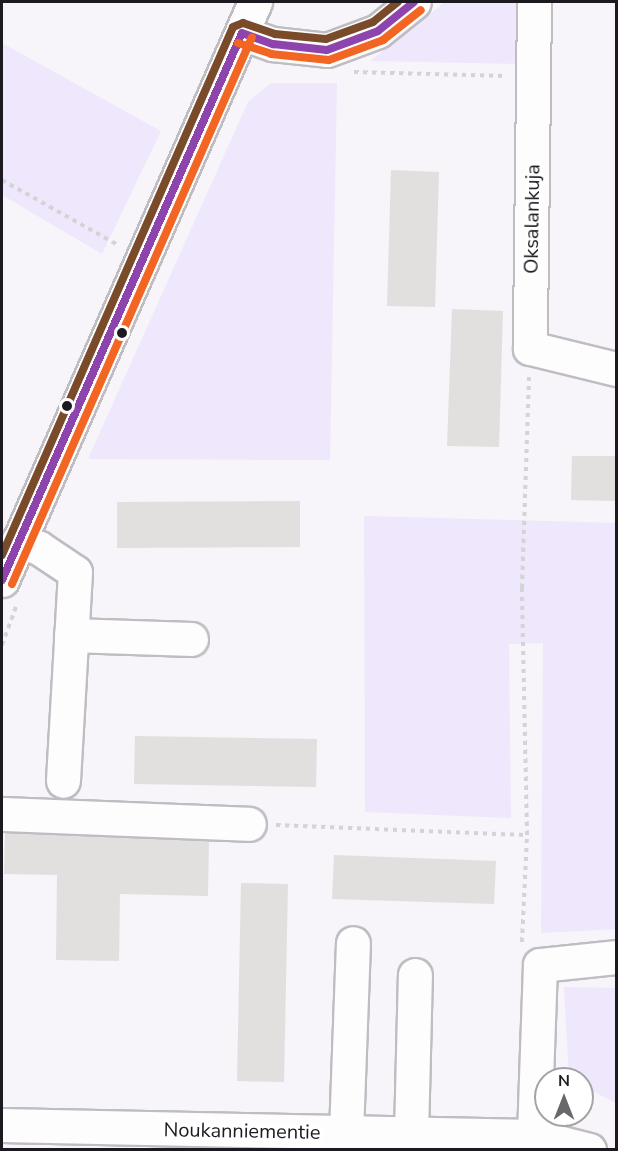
<!DOCTYPE html>
<style>
body{margin:0}
#map{position:relative;width:618px;height:1151px;overflow:hidden;background:#f7f4fa;font-family:"Nunito Sans",sans-serif}
div>[style]{position:absolute}
.green>*{inset:0;background:#efe7fb}
.building>*{inset:0;background:#e1e0df}
.path>*{height:4px;margin-top:-2px;transform-origin:0;background:repeating-linear-gradient(90deg,#d4d3d5 0 4.5px,transparent 0 9px)}
.roads{filter:drop-shadow(2px 0 #bfbdc2) drop-shadow(-2px 0 #bfbdc2) drop-shadow(0 2px #bfbdc2) drop-shadow(0 -2px #bfbdc2)}
.minor>*{height:33px;margin:-16.5px;padding:0 16.5px;transform-origin:16.5px;border-radius:16.5px;background:#fefdfe}
.bus-1>*{height:8px;margin:-4px;padding:0 4px;transform-origin:4px;border-radius:4px;background:#8e44ad}
.bus-2>*{height:8px;margin:-4px;padding:0 4px;transform-origin:4px;border-radius:4px;background:#f26522}
.bus-3>*{height:8px;margin:-4px;padding:0 4px;transform-origin:4px;border-radius:4px;background:#7a4b2a}
.dots>*{width:16px;height:16px;translate:-50% -50%;box-sizing:border-box;border:3px solid #fff;border-radius:50%}
span{translate:-50% -50%;white-space:nowrap;text-align:center;line-height:1.15;-webkit-text-stroke:6px #fff;paint-order:stroke}
.street-label{font-size:20px;color:#1c1a20}
.frame{position:absolute;inset:0;border:3px solid #1c1a20;pointer-events:none}
.north{position:absolute;left:534px;top:1067px;width:60px;height:60px;box-sizing:border-box;background:#fff;border:2px solid #a4a3a6;border-radius:50%;rotate:0deg;font-size:16px;font-weight:700;line-height:24px;text-align:center;color:#1c1a20}
.north::after{content:'';display:block;margin:auto;width:21px;height:27px;background:#69666c;clip-path:polygon(50% 0,100% 100%,50% 72%,0 100%)}
</style>
<div id="map">
<div class="green">
<i style="clip-path:polygon(445px 2px,523px 2px,522px 64px,370px 61px)"></i>
<i style="clip-path:polygon(2px 43px,161px 131px,102px 254px,2px 195px)"></i>
<i style="clip-path:polygon(271px 83px,337px 83px,330px 460px,88px 459px,248px 102px)"></i>
<i style="clip-path:polygon(364px 516px,616px 523px,616px 929px,541px 933px,543px 643px,509px 644px,511px 818px,365px 812px)"></i>
<i style="clip-path:polygon(564px 987px,616px 988px,616px 1103px,582px 1086px,582px 1079px,569px 1079px)"></i>
</div>
<div class="building">
<i style="clip-path:polygon(391px 170px,439px 172px,435px 307px,387px 306px)"></i>
<i style="clip-path:polygon(452px 309px,503px 311px,499px 447px,447px 446px)"></i>
<i style="clip-path:polygon(572px 456px,616px 456px,616px 501px,571px 500px)"></i>
<i style="clip-path:polygon(300px 501px,300px 547px,117px 548px,117px 502px)"></i>
<i style="clip-path:polygon(135px 736px,317px 739px,316px 787px,134px 784px)"></i>
<i style="clip-path:polygon(5px 833px,209px 841px,208px 896px,120px 894px,119px 961px,56px 960px,57px 875px,4px 874px)"></i>
<i style="clip-path:polygon(334px 855px,496px 861px,494px 904px,332px 899px)"></i>
<i style="clip-path:polygon(241px 883px,288px 884px,284px 1082px,237px 1081px)"></i>
</div>
<div class="path">
<i style="left:354px;top:72px;width:152px;rotate:1.5deg"></i>
<i style="left:2px;top:180px;width:133px;rotate:29.3deg"></i>
<i style="left:2px;top:645px;width:44px;rotate:-69.9deg"></i>
<i style="left:276px;top:825px;width:251px;rotate:2.3deg"></i>
<i style="left:522px;top:942px;width:107px;rotate:-87.3deg"></i>
<i style="left:527px;top:835px;width:247px;rotate:-91.2deg"></i>
<i style="left:522px;top:588px;width:211px;rotate:-88.1deg"></i>
</div>
<div class="roads">
<div class="minor">
<i style="left:534px;top:2px;width:346px;rotate:90.7deg"></i>
<i style="left:530px;top:348px;width:89px;rotate:13.7deg"></i>
<i style="left:242px;top:33px;width:33px;rotate:20deg"></i>
<i style="left:273px;top:44px;width:54px;rotate:6.3deg"></i>
<i style="left:327px;top:50px;width:54px;rotate:-20.4deg"></i>
<i style="left:378px;top:31px;width:46px;rotate:-38.9deg"></i>
<i style="left:18px;top:541px;width:22px;rotate:18deg"></i>
<i style="left:39px;top:548px;width:43px;rotate:33.7deg"></i>
<i style="left:75px;top:572px;width:209px;rotate:93.3deg"></i>
<i style="left:2px;top:580px;width:631px;rotate:-66.36deg"></i>
<i style="left:71px;top:635px;width:120px;rotate:1.9deg"></i>
<i style="left:2px;top:814px;width:247px;rotate:2.3deg"></i>
<i style="left:2px;top:1125px;width:532px;rotate:1.18deg"></i>
<i style="left:534px;top:1136px;width:57px;rotate:14.3deg"></i>
<i style="left:346px;top:1133px;width:190px;rotate:-87.9deg"></i>
<i style="left:411px;top:1135px;width:160px;rotate:-88.6deg"></i>
<i style="left:534px;top:1136px;width:171px;rotate:-88deg"></i>
<i style="left:540px;top:965px;width:76px;rotate:-6deg"></i>
</div>
</div>
<div class="bus-1">
<i style="left:242px;top:33px;width:33px;rotate:20deg"></i>
<i style="left:273px;top:44px;width:54px;rotate:6.3deg"></i>
<i style="left:327px;top:50px;width:54px;rotate:-20.4deg"></i>
<i style="left:378px;top:31px;width:46px;rotate:-38.9deg"></i>
<i style="left:2px;top:580px;width:597px;rotate:-66.31deg"></i>
</div>
<div class="bus-2">
<i style="left:238px;top:43px;width:35px;rotate:18deg"></i>
<i style="left:271px;top:54px;width:58px;rotate:5.9deg"></i>
<i style="left:329px;top:60px;width:58px;rotate:-20.3deg"></i>
<i style="left:383px;top:40px;width:48px;rotate:-38.3deg"></i>
<i style="left:12px;top:584px;width:597px;rotate:-66.31deg"></i>
</div>
<div class="bus-3">
<i style="left:2px;top:555px;width:576px;rotate:-66.37deg"></i>
<i style="left:233px;top:27px;width:11px;rotate:-22deg"></i>
<i style="left:243px;top:23px;width:34px;rotate:19deg"></i>
<i style="left:275px;top:34px;width:51px;rotate:5.6deg"></i>
<i style="left:326px;top:39px;width:50px;rotate:-19.9deg"></i>
<i style="left:373px;top:22px;width:32px;rotate:-39deg"></i>
</div>
<div class="dots">
<i style="left:122px;top:333px;background:#1c1a20"></i>
<i style="left:67px;top:406px;background:#1c1a20"></i>
</div>
<div class="street-label">
<span style="left:532px;top:219px;rotate:-89deg">Oksalankuja</span>
<span style="left:242px;top:1131px;rotate:1deg">Noukanniementie</span>
</div>
<div class="frame"></div>
<div class="north">N</div>
</div>
